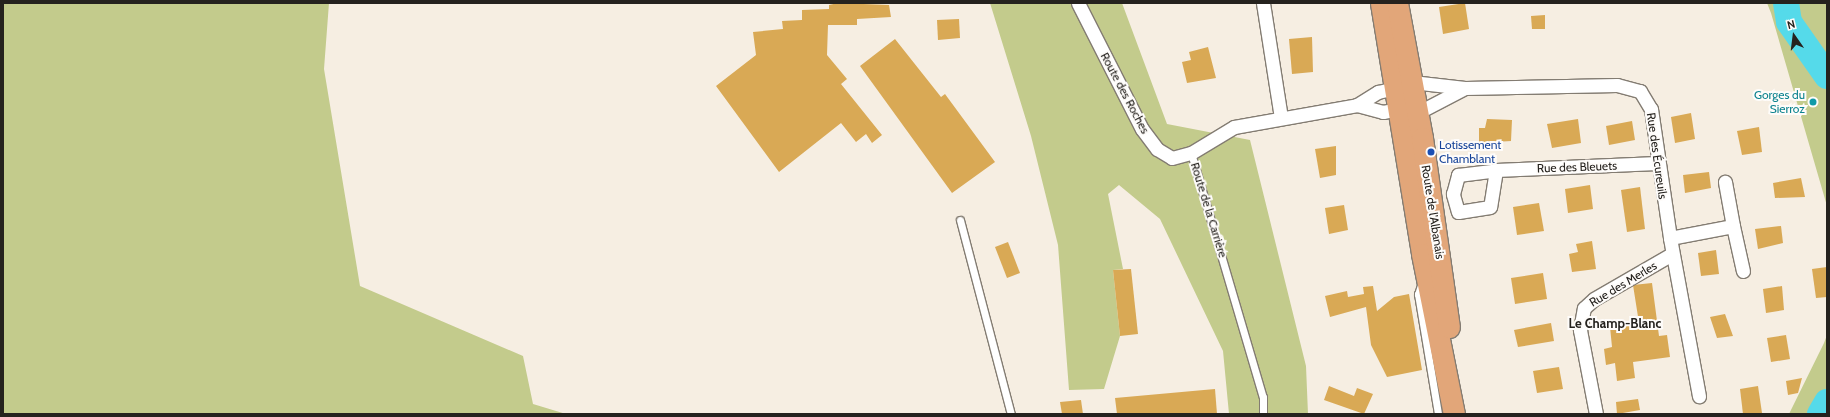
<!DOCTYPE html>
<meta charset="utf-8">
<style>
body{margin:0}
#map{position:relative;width:1830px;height:417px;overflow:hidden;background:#f6eee2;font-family:Cabin,sans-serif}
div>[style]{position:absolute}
.green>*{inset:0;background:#c3cb8c}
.river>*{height:26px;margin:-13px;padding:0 13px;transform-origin:13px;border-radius:13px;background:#55daea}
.building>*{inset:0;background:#d9a955}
.roads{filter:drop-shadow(1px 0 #837c72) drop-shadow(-1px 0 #837c72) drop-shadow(0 1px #837c72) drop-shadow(0 -1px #837c72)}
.lane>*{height:7px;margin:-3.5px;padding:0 3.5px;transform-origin:3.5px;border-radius:3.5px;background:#fff}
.street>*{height:13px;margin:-6.5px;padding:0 6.5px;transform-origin:6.5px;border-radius:6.5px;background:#fff}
.primary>*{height:21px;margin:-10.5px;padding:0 10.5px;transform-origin:10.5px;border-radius:10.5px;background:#e2a679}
.dots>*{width:11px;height:11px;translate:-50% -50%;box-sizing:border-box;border:2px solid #fefcfa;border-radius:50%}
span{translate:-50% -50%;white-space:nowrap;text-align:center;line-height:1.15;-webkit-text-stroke:4px #fefcfa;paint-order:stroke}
.street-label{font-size:12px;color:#25221e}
.culture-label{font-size:12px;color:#0d838f}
.right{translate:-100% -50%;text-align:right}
.transit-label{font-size:12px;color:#164399}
.left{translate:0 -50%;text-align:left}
.neighbourhood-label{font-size:13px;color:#25221e;font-weight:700}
.frame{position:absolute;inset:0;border:4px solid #25221e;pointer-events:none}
.north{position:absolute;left:1774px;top:16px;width:40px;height:40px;-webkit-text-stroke:3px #fefcfa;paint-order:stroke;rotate:346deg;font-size:11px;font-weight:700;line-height:16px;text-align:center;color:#25221e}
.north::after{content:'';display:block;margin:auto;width:14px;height:18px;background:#25221e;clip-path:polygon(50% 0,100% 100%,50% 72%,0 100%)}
</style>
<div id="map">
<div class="green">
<i style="clip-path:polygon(3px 3px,329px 3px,324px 69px,360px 286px,523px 356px,533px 404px,566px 414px,3px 414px)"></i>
<i style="clip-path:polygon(990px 3px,1122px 3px,1167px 124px,1250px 140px,1306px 366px,1308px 414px,1229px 414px,1223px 351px,1160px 219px,1119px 185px,1108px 194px,1123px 269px,1113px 270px,1120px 336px,1104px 389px,1069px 390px,1058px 245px,1031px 136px)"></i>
<i style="clip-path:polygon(1767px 3px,1827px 3px,1827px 206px,1771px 13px)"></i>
<i style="clip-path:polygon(1827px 335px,1827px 414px,1789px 414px,1824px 343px)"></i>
</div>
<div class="river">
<i style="left:1786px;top:3px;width:19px;rotate:81deg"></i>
<i style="left:1789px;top:22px;width:66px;rotate:54.9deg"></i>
<i style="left:1820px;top:414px;width:14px;rotate:-60deg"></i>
</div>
<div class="building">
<i style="clip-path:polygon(838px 3px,889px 5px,891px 17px,857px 19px,857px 25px,828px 25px,827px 55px,847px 79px,841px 84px,882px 135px,872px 143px,866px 134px,856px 142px,841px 123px,779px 172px,716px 86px,756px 55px,753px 32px,783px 29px,782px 21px,802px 20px,802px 10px,829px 9px,829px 5px)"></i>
<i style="clip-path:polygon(1465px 3px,1469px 29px,1443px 34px,1439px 7px)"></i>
<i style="clip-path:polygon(1545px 15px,1545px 29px,1532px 29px,1531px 16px)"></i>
<i style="clip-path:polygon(959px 19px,960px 38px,938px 40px,937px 20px)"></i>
<i style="clip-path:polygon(1312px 37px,1313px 72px,1292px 74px,1289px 39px)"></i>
<i style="clip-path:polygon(895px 39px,941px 97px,945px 94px,995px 162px,952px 193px,860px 66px)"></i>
<i style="clip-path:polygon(1208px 47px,1216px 78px,1187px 83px,1182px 62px,1191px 60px,1189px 52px)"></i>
<i style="clip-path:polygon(1691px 113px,1695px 139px,1675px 143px,1671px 117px)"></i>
<i style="clip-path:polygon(1487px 119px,1512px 120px,1511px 141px,1479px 143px,1479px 128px,1485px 128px)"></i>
<i style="clip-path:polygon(1578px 119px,1581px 143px,1552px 148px,1547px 124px)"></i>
<i style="clip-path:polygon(1632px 121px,1635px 140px,1609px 145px,1606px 126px)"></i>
<i style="clip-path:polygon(1759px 127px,1762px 152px,1742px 155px,1737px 131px)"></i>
<i style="clip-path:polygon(1336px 146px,1336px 175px,1320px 178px,1315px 149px)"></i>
<i style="clip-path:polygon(1709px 172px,1711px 188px,1685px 193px,1683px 175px)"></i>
<i style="clip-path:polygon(1801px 178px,1805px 197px,1775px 198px,1773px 183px)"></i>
<i style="clip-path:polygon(1590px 185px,1593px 209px,1568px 213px,1565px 189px)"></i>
<i style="clip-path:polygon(1640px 187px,1645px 229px,1627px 232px,1621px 190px)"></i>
<i style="clip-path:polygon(1539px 203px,1544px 231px,1517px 235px,1513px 207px)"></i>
<i style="clip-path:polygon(1344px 205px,1348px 230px,1329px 234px,1325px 208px)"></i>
<i style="clip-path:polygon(1781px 226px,1783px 243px,1758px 249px,1755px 229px)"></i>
<i style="clip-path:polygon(1592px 241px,1596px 269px,1572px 272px,1569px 254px,1578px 252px,1576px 244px)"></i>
<i style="clip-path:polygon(1008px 242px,1020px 273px,1007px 278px,995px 247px)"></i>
<i style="clip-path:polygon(1716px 250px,1719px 274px,1701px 276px,1698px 253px)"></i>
<i style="clip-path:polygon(1827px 267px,1827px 297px,1816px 298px,1812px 269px)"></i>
<i style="clip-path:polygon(1131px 269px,1138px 334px,1120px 336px,1113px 270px)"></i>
<i style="clip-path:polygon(1543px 273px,1547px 299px,1515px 304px,1511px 278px)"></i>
<i style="clip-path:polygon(1652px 283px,1659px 336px,1667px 335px,1670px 357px,1633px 362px,1635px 378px,1617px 381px,1615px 363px,1606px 365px,1604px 349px,1612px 347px,1610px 327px,1639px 323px,1633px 285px)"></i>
<i style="clip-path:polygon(1373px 286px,1377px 311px,1394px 297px,1409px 294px,1422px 370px,1387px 377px,1371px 345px,1366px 307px,1330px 317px,1325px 296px,1347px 291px,1348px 297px,1364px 294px,1363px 287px)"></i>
<i style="clip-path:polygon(1782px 286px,1784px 310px,1766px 313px,1763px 289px)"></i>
<i style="clip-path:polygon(1725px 314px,1733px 336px,1717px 338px,1710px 317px)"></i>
<i style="clip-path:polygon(1551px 323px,1554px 341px,1518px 347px,1514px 330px)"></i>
<i style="clip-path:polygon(1786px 335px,1790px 359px,1771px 362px,1767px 338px)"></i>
<i style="clip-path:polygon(1559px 367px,1563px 389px,1537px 393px,1533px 371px)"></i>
<i style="clip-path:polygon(1802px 378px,1798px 393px,1788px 395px,1786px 381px)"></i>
<i style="clip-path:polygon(1329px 386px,1354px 396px,1357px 388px,1373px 394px,1364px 414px,1324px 400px)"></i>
<i style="clip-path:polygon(1758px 386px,1762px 413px,1743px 414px,1740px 389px)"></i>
<i style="clip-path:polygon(1215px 389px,1217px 414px,1117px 414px,1115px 398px)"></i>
<i style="clip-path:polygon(1638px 399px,1640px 410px,1617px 414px,1616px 402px)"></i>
<i style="clip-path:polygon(1081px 400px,1083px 414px,1062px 414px,1060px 402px)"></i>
</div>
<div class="roads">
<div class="lane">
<i style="left:1191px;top:153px;width:254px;rotate:73.6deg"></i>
<i style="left:1263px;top:397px;width:17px;rotate:90deg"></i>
<i style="left:960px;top:220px;width:201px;rotate:75.3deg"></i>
<i style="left:1422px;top:282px;width:13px;rotate:108deg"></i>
<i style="left:1418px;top:294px;width:122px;rotate:80.5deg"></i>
</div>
<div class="street">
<i style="left:1078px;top:3px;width:141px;rotate:63.1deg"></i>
<i style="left:1142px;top:129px;width:25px;rotate:53deg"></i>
<i style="left:1157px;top:149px;width:17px;rotate:31deg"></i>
<i style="left:1172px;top:158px;width:20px;rotate:-15deg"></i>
<i style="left:1191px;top:153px;width:50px;rotate:-31.2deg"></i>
<i style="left:1234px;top:127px;width:125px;rotate:-10.1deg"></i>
<i style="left:1357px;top:105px;width:25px;rotate:-32deg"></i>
<i style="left:1378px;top:92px;width:17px;rotate:-13deg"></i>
<i style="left:1263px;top:3px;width:116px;rotate:81.1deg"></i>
<i style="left:1412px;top:82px;width:53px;rotate:6.5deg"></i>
<i style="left:1465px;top:88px;width:152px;rotate:-1.1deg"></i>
<i style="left:1617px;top:85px;width:24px;rotate:15deg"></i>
<i style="left:1640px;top:91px;width:21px;rotate:59deg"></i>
<i style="left:1651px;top:109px;width:130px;rotate:81.6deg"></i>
<i style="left:1670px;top:238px;width:161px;rotate:79.6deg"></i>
<i style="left:1357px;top:105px;width:27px;rotate:15deg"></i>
<i style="left:1383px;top:112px;width:16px;rotate:-11deg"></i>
<i style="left:1399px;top:109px;width:5px;rotate:-68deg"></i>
<i style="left:1417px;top:113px;width:54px;rotate:-27.5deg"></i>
<i style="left:1496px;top:170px;width:37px;rotate:99deg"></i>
<i style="left:1490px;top:207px;width:32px;rotate:171deg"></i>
<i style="left:1458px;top:212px;width:19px;rotate:-106deg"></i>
<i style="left:1453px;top:194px;width:20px;rotate:-75deg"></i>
<i style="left:1458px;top:175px;width:38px;rotate:-7deg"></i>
<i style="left:1496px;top:170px;width:161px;rotate:-2.5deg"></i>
<i style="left:1733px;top:226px;width:46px;rotate:77.5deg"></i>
<i style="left:1670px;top:238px;width:64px;rotate:-10.8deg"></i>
<i style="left:1733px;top:226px;width:45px;rotate:-100.3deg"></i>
<i style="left:1596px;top:414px;width:86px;rotate:-100.8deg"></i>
<i style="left:1580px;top:330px;width:22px;rotate:-80deg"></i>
<i style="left:1584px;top:308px;width:13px;rotate:-42deg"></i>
<i style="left:1594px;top:299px;width:90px;rotate:-30deg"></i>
</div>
<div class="primary">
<i style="left:1381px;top:3px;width:254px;rotate:80.7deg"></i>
<i style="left:1422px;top:254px;width:163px;rotate:78.7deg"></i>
<i style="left:1397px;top:3px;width:137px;rotate:79.5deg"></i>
<i style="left:1422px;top:138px;width:191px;rotate:81.9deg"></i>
</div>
</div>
<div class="dots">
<i style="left:1813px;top:102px;background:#0f9aa8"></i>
<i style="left:1431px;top:152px;background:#1a4fb4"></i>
</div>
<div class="street-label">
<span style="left:1125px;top:93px;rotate:62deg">Route des Roches</span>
<span style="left:1657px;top:156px;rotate:82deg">Rue des Écureuils</span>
<span style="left:1577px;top:167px;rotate:-2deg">Rue des Bleuets</span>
<span style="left:1209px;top:210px;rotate:73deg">Route de la Carrière</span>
<span style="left:1433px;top:212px;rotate:81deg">Route de l'Albanais</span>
<span style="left:1623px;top:284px;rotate:-31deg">Rue des Merles</span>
</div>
<div class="culture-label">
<span class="right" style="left:1805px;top:102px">Gorges du<br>Sierroz</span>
</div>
<div class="transit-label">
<span class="left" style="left:1439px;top:152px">Lotissement<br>Chamblant</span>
</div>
<div class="neighbourhood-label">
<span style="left:1615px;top:323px">Le Champ-Blanc</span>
</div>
<div class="frame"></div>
<div class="north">N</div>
</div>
